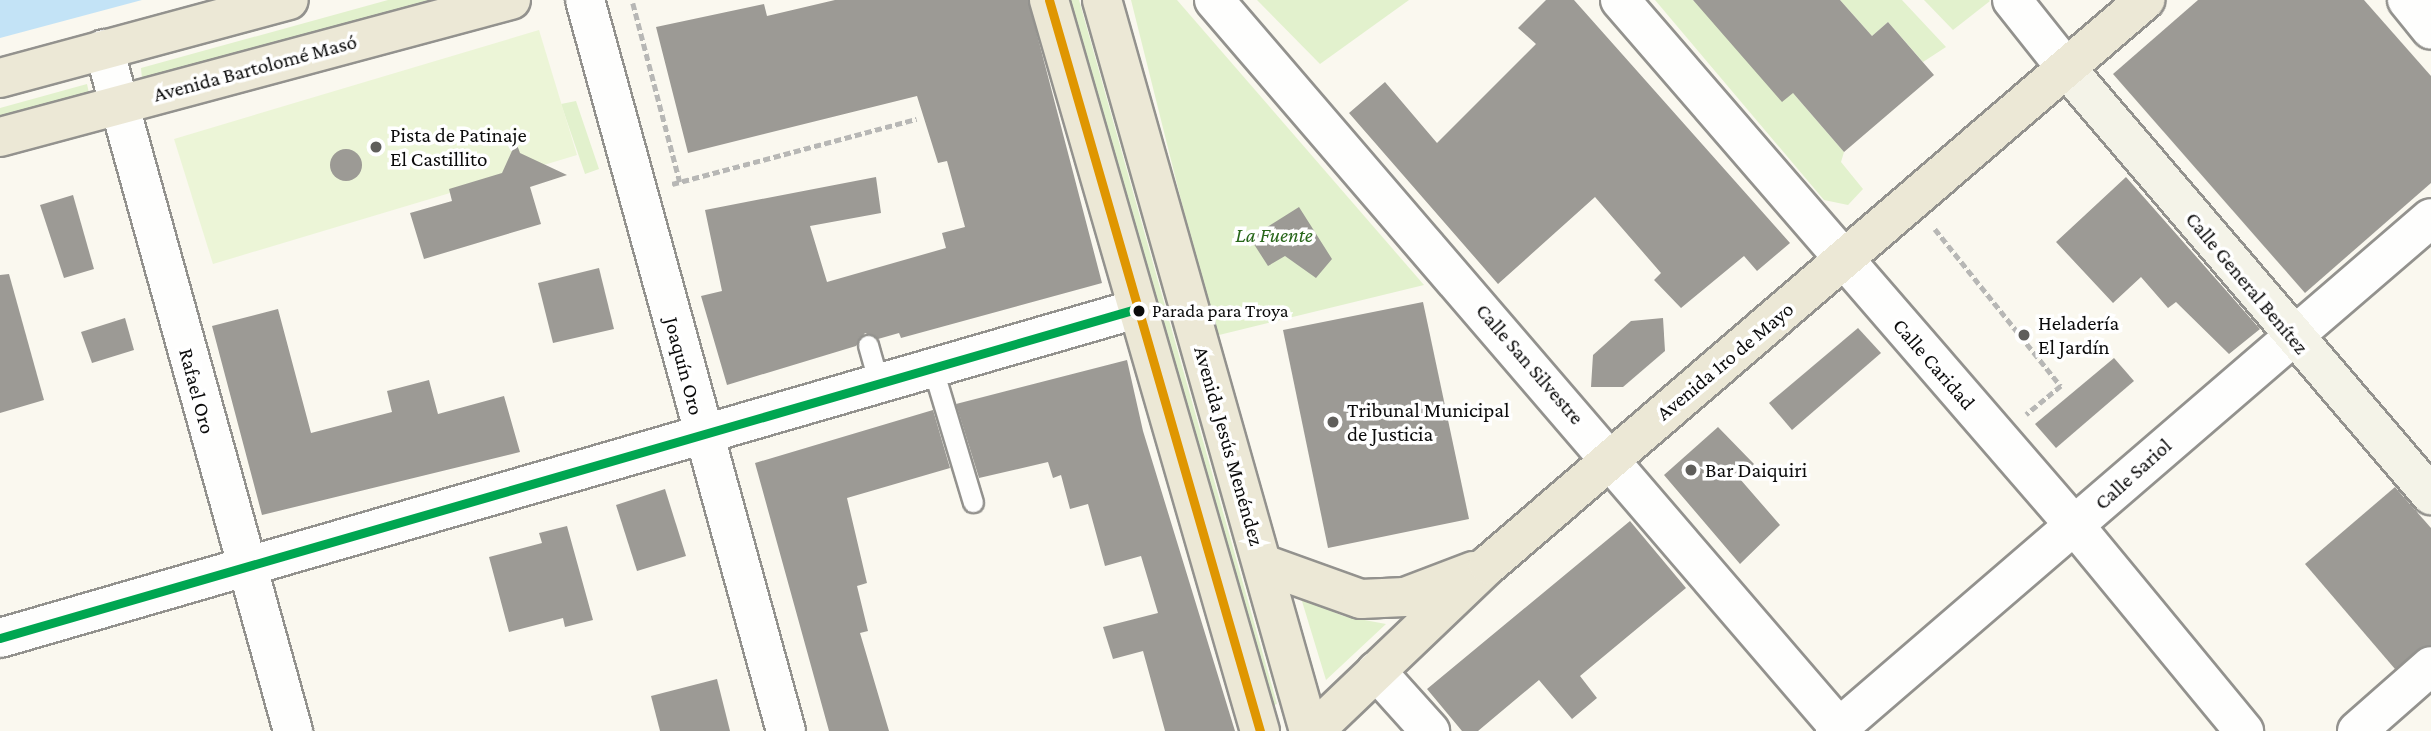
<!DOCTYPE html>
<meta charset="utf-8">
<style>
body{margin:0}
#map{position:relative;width:2431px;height:731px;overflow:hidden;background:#faf8ef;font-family:"Crimson Pro",serif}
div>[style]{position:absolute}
.green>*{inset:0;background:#e2f1cd}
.pitch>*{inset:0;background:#ecf5d7}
.water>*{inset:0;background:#c3e3f6}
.building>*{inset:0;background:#9c9a95}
.round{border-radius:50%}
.path>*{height:4.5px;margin-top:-2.25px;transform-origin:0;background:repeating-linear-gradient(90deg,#b7b7b5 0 7px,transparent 0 10.5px)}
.roads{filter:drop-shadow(2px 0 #93928e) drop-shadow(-2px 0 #93928e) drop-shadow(0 2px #93928e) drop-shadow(0 -2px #93928e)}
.lane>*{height:19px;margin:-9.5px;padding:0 9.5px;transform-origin:9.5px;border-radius:9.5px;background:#fefefd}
.street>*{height:38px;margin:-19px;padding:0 19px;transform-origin:19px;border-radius:19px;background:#fefefd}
.secondary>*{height:38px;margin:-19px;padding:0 19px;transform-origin:19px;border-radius:19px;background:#f4f3e8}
.primary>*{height:38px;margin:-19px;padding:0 19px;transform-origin:19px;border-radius:19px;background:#ece8d6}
.bus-1>*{height:9px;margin:-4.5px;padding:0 4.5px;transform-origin:4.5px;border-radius:4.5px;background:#df9601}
.bus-2>*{height:9px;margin:-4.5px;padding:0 4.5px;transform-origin:4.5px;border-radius:4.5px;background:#00a651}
.dots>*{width:19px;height:19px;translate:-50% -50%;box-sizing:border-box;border:4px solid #fff;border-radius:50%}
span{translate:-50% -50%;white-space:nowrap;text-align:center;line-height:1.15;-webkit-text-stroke:7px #fff;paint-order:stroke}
.bus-label{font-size:19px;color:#0b0b0b}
.left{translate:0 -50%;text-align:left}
.street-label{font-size:21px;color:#0b0b0b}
.poi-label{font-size:21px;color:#0b0b0b}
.park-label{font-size:21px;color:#276619;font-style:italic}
</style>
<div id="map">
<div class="green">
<i style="clip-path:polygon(388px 0,433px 0,142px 79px,141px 68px)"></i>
<i style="clip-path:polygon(1070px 0,1079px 0,1277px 704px,1270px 706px)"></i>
<i style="clip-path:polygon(1131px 0,1177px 0,1424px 285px,1215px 336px)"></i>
<i style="clip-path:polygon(1257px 0,1409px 0,1320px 64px)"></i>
<i style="clip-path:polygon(1655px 0,1693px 0,1793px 93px,1844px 152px,1841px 162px,1863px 189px,1848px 205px,1824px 200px)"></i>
<i style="clip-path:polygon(1840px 0,1902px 0,1946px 47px,1923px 62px,1888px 22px,1872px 36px)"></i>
<i style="clip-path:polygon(1924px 0,1989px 0,1990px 1px,1953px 30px)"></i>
<i style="clip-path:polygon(87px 84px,89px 93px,0 118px,0 108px)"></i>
<i style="clip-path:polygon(576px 101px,599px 169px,585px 174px,561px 104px)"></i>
<i style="clip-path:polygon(1301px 598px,1343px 616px,1386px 624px,1326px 680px)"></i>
</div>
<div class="pitch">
<i style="clip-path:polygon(539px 30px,577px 155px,213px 264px,174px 139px)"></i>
</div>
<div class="water">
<i style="clip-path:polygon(0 0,142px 0,0 38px)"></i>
</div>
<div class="building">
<i style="clip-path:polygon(835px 0,1028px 0,1102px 283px,901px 338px,899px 333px,878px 339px,865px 333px,856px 346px,727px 385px,701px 296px,722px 291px,705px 210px,876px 177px,881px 213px,810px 226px,827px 282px,946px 248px,942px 233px,965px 227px,947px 161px,938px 163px,917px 96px,688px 153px,656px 27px,764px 4px,767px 16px)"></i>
<i style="clip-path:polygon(1546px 0,1574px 0,1790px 243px,1757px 271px,1744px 256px,1681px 308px,1654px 280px,1661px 273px,1595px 197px,1498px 284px,1349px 113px,1385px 82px,1437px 143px,1536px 44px,1518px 28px)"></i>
<i style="clip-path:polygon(1693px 0,1840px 0,1872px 36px,1888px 22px,1934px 75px,1844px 152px,1793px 93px,1782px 102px)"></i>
<i style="clip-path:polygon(2198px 0,2364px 0,2431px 76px,2431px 183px,2305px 293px,2113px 74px)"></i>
<i style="clip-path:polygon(516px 142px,520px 153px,567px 175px,530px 187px,541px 224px,424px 259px,410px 213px,452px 201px,449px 189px,502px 173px)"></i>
<i class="round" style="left:330px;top:149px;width:32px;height:32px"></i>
<i style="clip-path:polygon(2126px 177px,2260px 329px,2229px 354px,2176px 302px,2168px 308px,2141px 277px,2113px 303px,2056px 242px)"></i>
<i style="clip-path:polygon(73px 195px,94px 269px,64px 278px,40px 205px)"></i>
<i style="clip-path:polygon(1299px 207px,1332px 259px,1316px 278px,1285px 256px,1268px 266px,1250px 238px)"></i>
<i style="clip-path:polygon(599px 268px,614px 329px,553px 343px,538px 283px)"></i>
<i style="clip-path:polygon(9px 274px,44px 400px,0 413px,0 275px)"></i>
<i style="clip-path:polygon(1423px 302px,1469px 519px,1328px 548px,1283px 330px)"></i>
<i style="clip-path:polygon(278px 309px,311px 433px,392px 412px,387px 391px,429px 380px,438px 414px,504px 396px,520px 452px,262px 515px,212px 326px)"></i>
<i style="clip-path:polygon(125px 318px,134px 350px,92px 363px,81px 332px)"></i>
<i style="clip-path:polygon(1663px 318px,1665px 351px,1623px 387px,1591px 387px,1593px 355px,1631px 321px)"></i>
<i style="clip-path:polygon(1858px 328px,1881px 353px,1792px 430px,1769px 403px)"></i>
<i style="clip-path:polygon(2114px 358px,2134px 381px,2056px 448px,2035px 424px)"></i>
<i style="clip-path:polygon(1127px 360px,1143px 431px,1235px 731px,1165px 731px,1143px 651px,1113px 659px,1103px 627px,1158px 613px,1141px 556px,1105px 566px,1088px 504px,1070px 509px,1061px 475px,1053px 478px,1048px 462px,979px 478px,956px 404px)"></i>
<i style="clip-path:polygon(933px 410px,950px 468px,847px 498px,867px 583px,857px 586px,868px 631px,860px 633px,889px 731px,829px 731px,755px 463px)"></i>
<i style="clip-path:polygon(1718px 427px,1754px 464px,1740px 479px,1780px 525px,1740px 564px,1664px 475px)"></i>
<i style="clip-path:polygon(2395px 487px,2431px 528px,2431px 645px,2395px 669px,2305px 564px)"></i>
<i style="clip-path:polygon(665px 489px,686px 556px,637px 571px,616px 505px)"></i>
<i style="clip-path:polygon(1630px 521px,1686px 588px,1580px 676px,1597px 698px,1572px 719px,1539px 680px,1478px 731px,1462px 731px,1427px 689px)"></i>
<i style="clip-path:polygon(567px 526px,593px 620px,565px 627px,563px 618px,509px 632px,489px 557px,542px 543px,539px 533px)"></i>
<i style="clip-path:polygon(717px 679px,730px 731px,660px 731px,651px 696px)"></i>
</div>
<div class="path">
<i style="left:633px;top:3px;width:185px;rotate:75.3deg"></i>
<i style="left:672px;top:184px;width:253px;rotate:-14.9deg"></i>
<i style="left:1935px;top:229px;width:201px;rotate:51.3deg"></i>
<i style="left:2061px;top:386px;width:45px;rotate:140.4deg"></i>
</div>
<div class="roads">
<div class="lane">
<i style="left:868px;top:345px;width:41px;rotate:74.2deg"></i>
<i style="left:933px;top:369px;width:139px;rotate:73.3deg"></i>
</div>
<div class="street">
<i style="left:585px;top:0;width:758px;rotate:74.63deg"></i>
<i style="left:1214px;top:0;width:964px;rotate:49.33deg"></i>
<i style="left:1620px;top:0;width:695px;rotate:49.14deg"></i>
<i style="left:2075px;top:526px;width:266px;rotate:50.5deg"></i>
<i style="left:2012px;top:0;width:87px;rotate:51.5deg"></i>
<i style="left:2407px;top:0;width:38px;rotate:51deg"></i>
<i style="left:104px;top:49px;width:708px;rotate:74.51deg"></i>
<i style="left:0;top:638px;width:1183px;rotate:-16.15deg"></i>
<i style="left:1376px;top:671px;width:81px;rotate:48deg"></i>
<i style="left:1835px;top:731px;width:786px;rotate:-40.72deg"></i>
<i style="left:2357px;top:731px;width:98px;rotate:-41.3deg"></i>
</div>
<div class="secondary">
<i style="left:2066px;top:68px;width:562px;rotate:49.48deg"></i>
</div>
<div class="primary">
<i style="left:1049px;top:0;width:761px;rotate:73.9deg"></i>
<i style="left:1102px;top:0;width:760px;rotate:74.19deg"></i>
<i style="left:0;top:78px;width:299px;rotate:-15.1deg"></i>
<i style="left:0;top:137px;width:529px;rotate:-15.01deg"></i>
<i style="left:1263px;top:564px;width:104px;rotate:19.7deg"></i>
<i style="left:1361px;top:599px;width:44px;rotate:-2.6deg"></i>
<i style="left:1405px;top:597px;width:73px;rotate:-20.9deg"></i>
<i style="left:1314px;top:731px;width:240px;rotate:-43.7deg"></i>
<i style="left:1488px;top:565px;width:867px;rotate:-40.69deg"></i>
</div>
</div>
<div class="bus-1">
<i style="left:1049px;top:0;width:761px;rotate:73.9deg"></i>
</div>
<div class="bus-2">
<i style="left:0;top:638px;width:1183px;rotate:-16.15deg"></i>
</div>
<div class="dots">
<i style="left:376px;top:147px;background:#5f5e5b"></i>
<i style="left:1139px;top:311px;background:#0b0b0b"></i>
<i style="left:2024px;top:335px;background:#5f5e5b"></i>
<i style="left:1333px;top:422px;background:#5f5e5b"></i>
<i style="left:1691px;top:470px;background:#5f5e5b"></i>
</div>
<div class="bus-label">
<span class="left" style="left:1152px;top:311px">Parada para Troya</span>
</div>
<div class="street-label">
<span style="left:255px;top:68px;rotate:-15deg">Avenida Bartolomé Masó</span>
<span style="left:2247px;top:283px;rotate:50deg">Calle General Benítez</span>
<span style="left:1725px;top:361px;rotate:-40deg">Avenida 1ro de Mayo</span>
<span style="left:1530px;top:364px;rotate:49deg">Calle San Silvestre</span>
<span style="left:1934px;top:364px;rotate:49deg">Calle Caridad</span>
<span style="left:684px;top:366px;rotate:75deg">Joaquín Oro</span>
<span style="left:197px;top:391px;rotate:75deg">Rafael Oro</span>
<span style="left:1229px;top:446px;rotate:74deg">Avenida Jesús Menéndez</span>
<span style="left:2133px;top:474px;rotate:-42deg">Calle Sariol</span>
</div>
<div class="poi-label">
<span class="left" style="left:390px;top:147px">Pista de Patinaje<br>El Castillito</span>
<span class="left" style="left:2038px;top:335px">Heladería<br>El Jardín</span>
<span class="left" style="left:1347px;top:422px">Tribunal Municipal<br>de Justicia</span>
<span class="left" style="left:1705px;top:470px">Bar Daiquiri</span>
</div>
<div class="park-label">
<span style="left:1274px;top:235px">La Fuente</span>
</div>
</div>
